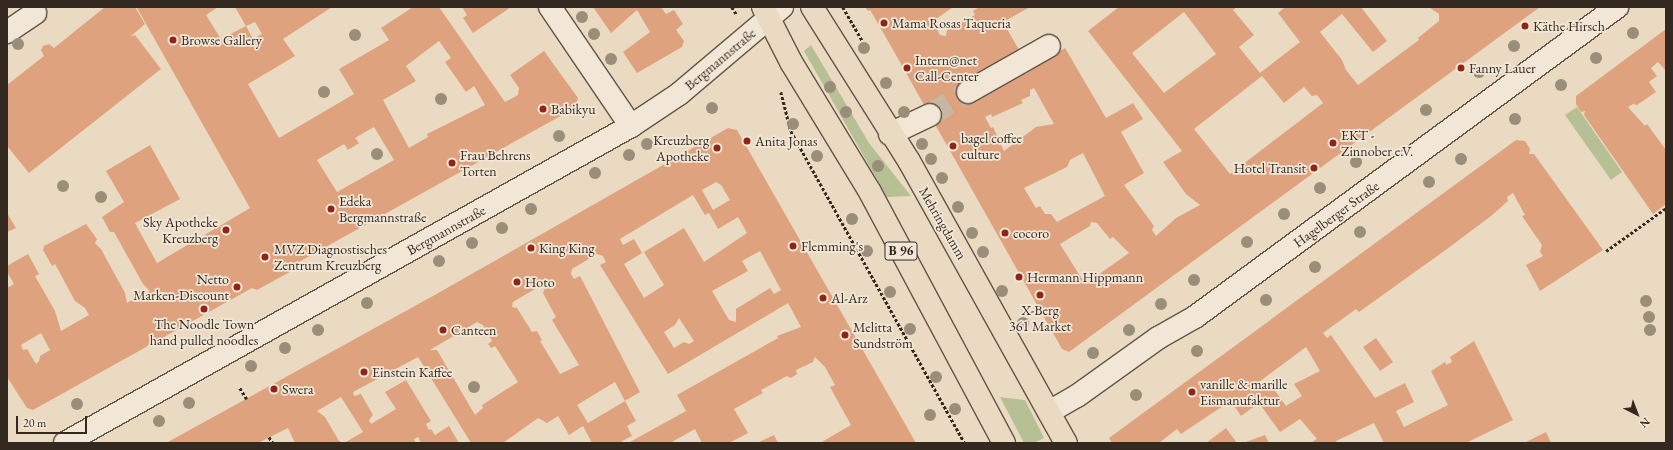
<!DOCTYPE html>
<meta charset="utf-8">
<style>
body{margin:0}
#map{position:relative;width:1673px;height:450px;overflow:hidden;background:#ebdac2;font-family:"EB Garamond",serif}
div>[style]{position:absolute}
.green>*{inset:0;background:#b6c094}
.building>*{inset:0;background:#dea37e}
.minor-tunnel>*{height:22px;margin-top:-11px;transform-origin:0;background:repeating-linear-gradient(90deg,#c6b7a2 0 22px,transparent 0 33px)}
.path>*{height:2.5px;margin-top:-1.25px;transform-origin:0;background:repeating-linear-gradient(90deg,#342920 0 3px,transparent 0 5px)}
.roads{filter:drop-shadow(1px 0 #625548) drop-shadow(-1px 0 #625548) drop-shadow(0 1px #625548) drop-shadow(0 -1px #625548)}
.minor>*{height:22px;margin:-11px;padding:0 11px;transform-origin:11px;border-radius:11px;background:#f2e7d7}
.major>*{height:22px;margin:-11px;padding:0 11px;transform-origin:11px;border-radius:11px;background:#ebdac2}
.trees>*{width:12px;height:12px;margin:-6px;border-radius:50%;background:#988e79}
.dots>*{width:11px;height:11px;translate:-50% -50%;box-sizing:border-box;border:2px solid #f2e7d7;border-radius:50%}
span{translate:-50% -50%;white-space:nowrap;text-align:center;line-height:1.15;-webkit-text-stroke:3.5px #f2e7d7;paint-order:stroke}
.shield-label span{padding:1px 3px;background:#f2e7d7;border:1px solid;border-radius:3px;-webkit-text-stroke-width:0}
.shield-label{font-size:13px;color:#342920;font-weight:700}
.poi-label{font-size:14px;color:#342920}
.left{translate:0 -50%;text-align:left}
.right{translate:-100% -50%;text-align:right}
.street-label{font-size:14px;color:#342920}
.frame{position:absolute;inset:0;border:8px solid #342920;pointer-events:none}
.north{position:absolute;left:1617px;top:394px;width:40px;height:40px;-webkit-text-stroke:3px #f2e7d7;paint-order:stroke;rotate:138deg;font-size:11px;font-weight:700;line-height:16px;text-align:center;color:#342920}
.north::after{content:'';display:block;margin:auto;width:14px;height:18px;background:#342920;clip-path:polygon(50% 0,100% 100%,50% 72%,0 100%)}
.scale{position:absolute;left:16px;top:416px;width:71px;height:18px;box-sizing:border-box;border:2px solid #342920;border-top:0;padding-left:5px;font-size:12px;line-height:14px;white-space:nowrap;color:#342920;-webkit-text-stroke:3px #f2e7d7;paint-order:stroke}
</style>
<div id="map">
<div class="green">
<i style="clip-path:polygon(811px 45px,869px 143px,911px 196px,887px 197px,804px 51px)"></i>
<i style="clip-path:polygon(1577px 107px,1622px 172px,1611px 180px,1565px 115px)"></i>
<i style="clip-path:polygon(1000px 397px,1025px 400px,1044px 438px,1034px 443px,1024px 443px)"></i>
</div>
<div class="building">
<i style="clip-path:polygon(105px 7px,135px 7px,145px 24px,130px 37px,135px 35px,161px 69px,29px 173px,7px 146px,7px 85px,44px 56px,41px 50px,43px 46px,49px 44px,54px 48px)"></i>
<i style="clip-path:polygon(evenodd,139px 7px,218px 7px,206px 15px,221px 39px,246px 26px,253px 39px,262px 34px,255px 22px,246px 26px,235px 7px,332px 7px,283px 39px,295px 56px,248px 84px,279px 138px,354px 94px,339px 69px,389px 40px,381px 28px,413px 7px,439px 7px,505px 102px,518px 95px,519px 88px,510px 75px,544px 51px,578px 98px,575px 108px,297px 263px,297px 268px,257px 290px,252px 288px,33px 410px,27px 408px,7px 377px,7px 288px,14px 284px,7px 272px,7px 266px,28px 254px,39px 274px,35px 276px,55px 311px,61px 331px,89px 315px,85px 308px,75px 301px,55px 264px,52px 266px,43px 250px,44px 246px,86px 224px,97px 239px,95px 243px,101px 249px,125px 293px,127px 303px,132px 300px,133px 295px,140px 291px,145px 293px,150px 291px,143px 284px,114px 232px,110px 232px,102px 217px,124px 202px,106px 171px,150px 145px,180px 199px,135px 223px,157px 263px,250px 208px,137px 8px,139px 7px,439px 41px,451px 58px,445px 62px,466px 92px,474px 86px,485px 105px,427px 134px,428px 137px,409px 148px,383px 100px,416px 81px,406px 66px,439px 41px,139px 7px,374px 127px,394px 160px,337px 192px,317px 160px,344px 144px,348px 150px,359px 143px,355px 138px,374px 127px,139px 7px,41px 333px,50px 350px,40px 356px,39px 361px,36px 364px,27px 349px,23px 350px,21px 345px,41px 333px)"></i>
<i style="clip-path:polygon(462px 7px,511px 7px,473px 33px,463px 18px,467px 15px)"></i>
<i style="clip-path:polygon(593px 7px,661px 7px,666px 14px,674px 10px,683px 24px,676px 30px,684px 41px,682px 47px,637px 73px,623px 52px,650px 32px,637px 10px,611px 33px)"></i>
<i style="clip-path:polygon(evenodd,865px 7px,953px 7px,936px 19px,931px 18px,940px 35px,946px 36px,947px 30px,975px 15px,973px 11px,979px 7px,1030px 7px,1003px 22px,1022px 55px,973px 100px,1065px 48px,1106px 118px,1133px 103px,1143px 119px,1121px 132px,1144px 173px,1124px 185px,1154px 226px,1152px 230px,1156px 236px,1176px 218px,1200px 205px,1186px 194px,1163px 162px,1182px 151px,1088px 31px,1119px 7px,1237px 7px,1233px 10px,1254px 35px,1239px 47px,1260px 73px,1300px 42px,1278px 13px,1285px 7px,1361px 7px,1387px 41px,1373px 52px,1342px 14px,1320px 32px,1342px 60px,1346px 70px,1358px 85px,1419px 40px,1418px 38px,1439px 21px,1439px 14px,1429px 7px,1540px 7px,1069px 352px,1062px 349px,884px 34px,870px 10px,868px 11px,865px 7px,1184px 12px,1216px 54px,1164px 93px,1132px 53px,1184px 12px,865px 7px,1262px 76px,1284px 103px,1304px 87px,1312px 96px,1317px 95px,1323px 103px,1230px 174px,1194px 129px,1262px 76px,865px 7px,1034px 88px,1054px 124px,1036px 127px,1004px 151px,993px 127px,991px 128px,985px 117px,991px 114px,992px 117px,1023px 103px,1021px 100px,1030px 96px,1030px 90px,1034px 88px,865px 7px,1083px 153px,1105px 196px,1057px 222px,1051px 214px,1045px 214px,1040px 206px,1036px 208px,1024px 188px,1067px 167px,1070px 160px,1083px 153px,865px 7px,1091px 222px,1097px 223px,1110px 239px,1113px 237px,1129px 253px,1088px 282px,1082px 279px,1060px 244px,1090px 226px,1091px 222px)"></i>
<i style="clip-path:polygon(1666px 29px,1666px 71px,1658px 62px,1651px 68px,1657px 76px,1649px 82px,1656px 92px,1637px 105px,1633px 104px,1628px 107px,1645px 126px,1647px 124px,1666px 150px,1666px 204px,1653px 214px,1584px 115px,1585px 111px,1581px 112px,1576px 104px,1576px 96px)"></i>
<i style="clip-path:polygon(evenodd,728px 128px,737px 130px,916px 443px,820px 443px,851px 425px,830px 387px,835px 385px,825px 367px,815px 357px,813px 362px,796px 370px,797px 374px,791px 378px,787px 376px,761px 390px,763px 393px,734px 409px,748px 433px,729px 443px,702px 443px,695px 429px,670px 443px,628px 443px,686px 411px,677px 395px,778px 338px,777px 336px,801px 327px,788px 303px,668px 374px,600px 265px,606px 262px,603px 256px,597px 254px,572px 269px,571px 274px,574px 279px,580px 276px,640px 392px,625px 401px,636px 421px,627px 426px,632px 436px,622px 441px,623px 443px,592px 443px,583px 426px,569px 435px,558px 416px,547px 423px,538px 418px,503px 443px,471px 443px,418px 357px,353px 392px,354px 396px,361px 394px,373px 415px,369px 420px,371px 424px,396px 409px,385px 392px,406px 380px,431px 421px,426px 424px,429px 430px,431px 429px,435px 435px,449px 426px,459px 443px,421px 443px,418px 437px,414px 439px,416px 443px,295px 443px,288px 428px,258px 443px,166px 443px,433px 296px,728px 128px,716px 182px,721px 185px,730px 200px,713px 210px,702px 190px,716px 182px,728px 128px,693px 195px,705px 215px,709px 213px,718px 229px,738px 217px,747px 233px,704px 262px,684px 228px,644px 252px,664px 285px,644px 298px,624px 264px,642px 253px,634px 239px,623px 245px,620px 239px,693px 195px,728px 128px,760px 251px,781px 290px,774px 294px,770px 288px,736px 309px,736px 322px,729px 320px,712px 291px,748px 271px,742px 261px,760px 251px,728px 128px,540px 286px,545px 288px,543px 293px,556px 317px,552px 320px,579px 365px,560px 374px,540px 341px,542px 340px,537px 331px,532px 332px,517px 308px,512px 307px,513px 302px,540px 286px,728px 128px,679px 318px,694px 341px,689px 344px,684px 342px,674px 348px,664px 332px,675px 325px,679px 318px,728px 128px,477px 322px,483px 325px,492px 341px,488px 344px,491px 348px,495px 346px,518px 382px,482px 405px,483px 408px,475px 415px,437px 350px,430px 350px,477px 322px,728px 128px,615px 382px,625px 401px,588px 423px,577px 405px,615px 382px,728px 128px,341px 397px,363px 432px,344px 443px,339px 441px,325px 417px,317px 411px,341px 397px)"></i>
<i style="clip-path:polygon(evenodd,1516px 140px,1525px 141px,1530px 149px,1529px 154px,1534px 154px,1603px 250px,1540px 291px,1526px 265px,1543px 256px,1540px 252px,1542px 245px,1522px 216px,1525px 215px,1513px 193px,1507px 197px,1508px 201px,1491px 216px,1447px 249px,1359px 312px,1356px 309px,1323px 333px,1327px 338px,1331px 335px,1375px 398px,1405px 383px,1414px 402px,1396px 411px,1404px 427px,1448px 405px,1431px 371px,1445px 362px,1446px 365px,1452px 362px,1450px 357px,1474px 341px,1513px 420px,1466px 443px,1384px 443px,1374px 423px,1336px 441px,1337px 443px,1310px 443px,1317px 439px,1300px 419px,1280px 432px,1259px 403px,1241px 416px,1235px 407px,1238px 402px,1235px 398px,1181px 434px,1177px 429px,1159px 443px,1112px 443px,1109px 438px,1516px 140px,1306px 347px,1320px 371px,1294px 384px,1302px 396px,1286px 406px,1271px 385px,1262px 386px,1259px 382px,1306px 347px)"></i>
<i style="clip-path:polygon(7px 213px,16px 228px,7px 232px)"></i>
<i style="clip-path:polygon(1376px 338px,1393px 362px,1380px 371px,1363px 347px)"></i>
<i style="clip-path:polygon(1226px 428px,1237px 443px,1206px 443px)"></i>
<i style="clip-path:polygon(1546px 432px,1551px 443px,1527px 443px,1526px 442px)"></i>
<i style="clip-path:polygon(774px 435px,778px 443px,757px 443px)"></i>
<i style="clip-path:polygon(1265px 435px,1269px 443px,1243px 443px)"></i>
</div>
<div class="minor-tunnel">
<i style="left:930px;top:115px;width:44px;rotate:-31.2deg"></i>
</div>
<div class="path">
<i style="left:732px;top:7px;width:9px;rotate:58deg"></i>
<i style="left:843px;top:7px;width:39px;rotate:60deg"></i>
<i style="left:781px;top:92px;width:40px;rotate:75.6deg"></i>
<i style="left:791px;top:131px;width:357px;rotate:60.9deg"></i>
<i style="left:1606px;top:251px;width:74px;rotate:-35.6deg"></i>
<i style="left:240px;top:388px;width:13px;rotate:58deg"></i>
<i style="left:269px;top:437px;width:7px;rotate:56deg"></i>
</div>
<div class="roads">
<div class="minor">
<i style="left:550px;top:7px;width:144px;rotate:55.8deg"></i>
<i style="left:7px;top:32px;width:34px;rotate:-34deg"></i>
<i style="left:968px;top:92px;width:93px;rotate:-29.6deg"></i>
<i style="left:890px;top:134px;width:44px;rotate:-25.4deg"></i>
<i style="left:1049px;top:412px;width:32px;rotate:-30deg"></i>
<i style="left:1077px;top:396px;width:100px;rotate:-35.6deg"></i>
<i style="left:1158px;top:338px;width:43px;rotate:-29.6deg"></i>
<i style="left:1195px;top:317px;width:524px;rotate:-36.3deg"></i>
<i style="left:65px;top:443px;width:649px;rotate:-29.25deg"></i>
<i style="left:631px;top:126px;width:58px;rotate:-33.7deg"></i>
<i style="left:679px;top:94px;width:135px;rotate:-40.2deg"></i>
</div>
<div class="major">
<i style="left:763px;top:7px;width:62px;rotate:63deg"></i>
<i style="left:791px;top:62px;width:152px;rotate:58.7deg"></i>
<i style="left:870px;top:192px;width:285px;rotate:61.9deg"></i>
<i style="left:812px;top:7px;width:182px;rotate:57.8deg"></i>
<i style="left:909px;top:161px;width:323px;rotate:60.9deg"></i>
</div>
</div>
<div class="trees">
<i style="left:582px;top:17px"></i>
<i style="left:1633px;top:33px"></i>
<i style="left:594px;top:34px"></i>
<i style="left:355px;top:35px"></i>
<i style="left:18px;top:44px"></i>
<i style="left:1514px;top:46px"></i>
<i style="left:864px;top:48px"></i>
<i style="left:1596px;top:58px"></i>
<i style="left:611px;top:59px"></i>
<i style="left:1479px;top:72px"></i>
<i style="left:886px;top:83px"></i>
<i style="left:1561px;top:85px"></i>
<i style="left:830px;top:87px"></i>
<i style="left:324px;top:92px"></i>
<i style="left:441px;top:99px"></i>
<i style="left:712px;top:108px"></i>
<i style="left:1426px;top:110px"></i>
<i style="left:846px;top:112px"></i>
<i style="left:904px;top:112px"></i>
<i style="left:1515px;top:119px"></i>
<i style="left:793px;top:124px"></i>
<i style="left:559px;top:136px"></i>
<i style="left:647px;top:144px"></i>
<i style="left:922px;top:144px"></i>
<i style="left:377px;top:154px"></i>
<i style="left:629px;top:155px"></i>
<i style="left:817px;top:156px"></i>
<i style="left:931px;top:159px"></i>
<i style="left:1461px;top:159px"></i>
<i style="left:1356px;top:162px"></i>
<i style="left:878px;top:166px"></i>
<i style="left:595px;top:173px"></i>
<i style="left:942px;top:178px"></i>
<i style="left:1429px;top:182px"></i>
<i style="left:63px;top:186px"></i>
<i style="left:1320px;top:188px"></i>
<i style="left:101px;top:197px"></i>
<i style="left:958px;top:207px"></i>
<i style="left:531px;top:209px"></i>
<i style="left:1284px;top:214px"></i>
<i style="left:852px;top:219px"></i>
<i style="left:502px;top:228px"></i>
<i style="left:1360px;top:232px"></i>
<i style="left:972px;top:233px"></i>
<i style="left:1247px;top:242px"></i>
<i style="left:472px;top:243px"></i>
<i style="left:867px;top:251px"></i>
<i style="left:983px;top:252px"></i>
<i style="left:439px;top:261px"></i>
<i style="left:1315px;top:267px"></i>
<i style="left:1194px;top:280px"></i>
<i style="left:1002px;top:291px"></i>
<i style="left:890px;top:292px"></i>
<i style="left:1266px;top:300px"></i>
<i style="left:1646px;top:301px"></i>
<i style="left:367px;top:303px"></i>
<i style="left:1161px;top:304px"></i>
<i style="left:1649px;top:317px"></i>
<i style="left:1023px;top:323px"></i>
<i style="left:910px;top:329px"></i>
<i style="left:318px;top:330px"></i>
<i style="left:1129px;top:330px"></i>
<i style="left:1650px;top:330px"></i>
<i style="left:285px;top:348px"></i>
<i style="left:1197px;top:351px"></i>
<i style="left:1093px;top:353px"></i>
<i style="left:251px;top:366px"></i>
<i style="left:936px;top:377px"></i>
<i style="left:474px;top:387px"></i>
<i style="left:1136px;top:395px"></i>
<i style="left:189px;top:403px"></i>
<i style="left:77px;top:404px"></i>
<i style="left:955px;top:409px"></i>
<i style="left:930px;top:415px"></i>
<i style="left:159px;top:421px"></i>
</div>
<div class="dots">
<i style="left:884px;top:23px;background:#8f2418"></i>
<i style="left:1525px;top:26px;background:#8f2418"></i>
<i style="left:173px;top:40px;background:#8f2418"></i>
<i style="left:907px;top:68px;background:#8f2418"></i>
<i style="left:1461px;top:68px;background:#8f2418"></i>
<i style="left:543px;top:109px;background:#8f2418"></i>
<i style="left:747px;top:141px;background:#8f2418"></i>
<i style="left:1333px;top:143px;background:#8f2418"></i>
<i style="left:953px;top:146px;background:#8f2418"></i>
<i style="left:717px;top:148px;background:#8f2418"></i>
<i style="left:452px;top:163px;background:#8f2418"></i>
<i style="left:1314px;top:168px;background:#8f2418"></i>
<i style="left:331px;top:209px;background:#8f2418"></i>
<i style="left:226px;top:230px;background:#8f2418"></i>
<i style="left:1005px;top:233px;background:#8f2418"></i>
<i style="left:793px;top:246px;background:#8f2418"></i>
<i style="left:531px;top:248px;background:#8f2418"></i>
<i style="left:265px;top:257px;background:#8f2418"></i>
<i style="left:1019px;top:277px;background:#8f2418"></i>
<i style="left:517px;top:282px;background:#8f2418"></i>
<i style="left:237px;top:287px;background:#8f2418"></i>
<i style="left:1040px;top:295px;background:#8f2418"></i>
<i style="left:823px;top:298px;background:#8f2418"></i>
<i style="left:204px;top:309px;background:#8f2418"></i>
<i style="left:443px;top:330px;background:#8f2418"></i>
<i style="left:845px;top:335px;background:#8f2418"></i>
<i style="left:364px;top:372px;background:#8f2418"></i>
<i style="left:274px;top:389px;background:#8f2418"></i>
<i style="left:1192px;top:392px;background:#8f2418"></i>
</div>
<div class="shield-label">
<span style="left:901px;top:251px">B 96</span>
</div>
<div class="poi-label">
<span class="left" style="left:892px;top:23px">Mama Rosas Taqueria</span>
<span class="left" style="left:1533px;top:26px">Käthe Hirsch</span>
<span class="left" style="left:181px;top:40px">Browse Gallery</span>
<span class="left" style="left:915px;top:68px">Intern@net<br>Call-Center</span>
<span class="left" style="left:1469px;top:68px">Fanny Lauer</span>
<span class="left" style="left:551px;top:109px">Babikyu</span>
<span class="left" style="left:1341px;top:143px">EKT -<br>Zinnober e.V.</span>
<span class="left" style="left:961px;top:146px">bagel coffee<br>culture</span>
<span class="right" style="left:709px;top:148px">Kreuzberg<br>Apotheke</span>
<span class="left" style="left:755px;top:141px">Anita Jonas</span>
<span class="left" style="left:460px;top:163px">Frau Behrens<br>Torten</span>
<span class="right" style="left:1306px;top:168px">Hotel Transit</span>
<span class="left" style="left:339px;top:209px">Edeka<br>Bergmannstraße</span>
<span class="right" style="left:218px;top:230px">Sky Apotheke<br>Kreuzberg</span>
<span class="left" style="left:1013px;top:233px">cocoro</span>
<span class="left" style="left:801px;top:246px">Flemming's</span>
<span class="left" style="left:539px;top:248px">King King</span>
<span class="left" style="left:274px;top:257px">MVZ Diagnostisches<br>Zentrum Kreuzberg</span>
<span class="left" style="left:1027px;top:277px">Hermann Hippmann</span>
<span class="right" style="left:229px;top:287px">Netto<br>Marken-Discount</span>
<span class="left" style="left:525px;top:282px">Hoto</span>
<span class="left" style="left:831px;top:298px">Al-Arz</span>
<span style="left:1040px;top:318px">X-Berg<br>361 Market</span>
<span style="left:204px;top:332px">The Noodle Town<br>hand pulled noodles</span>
<span class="left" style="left:853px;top:335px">Melitta<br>Sundström</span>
<span class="left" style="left:451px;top:330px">Canteen</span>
<span class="left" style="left:372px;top:372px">Einstein Kaffee</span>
<span class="left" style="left:1200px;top:392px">vanille &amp; marille<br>Eismanufaktur</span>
<span class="left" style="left:282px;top:389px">Swera</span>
</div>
<div class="street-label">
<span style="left:720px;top:59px;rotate:-40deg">Bergmannstraße</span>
<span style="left:1336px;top:214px;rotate:-36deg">Hagelberger Straße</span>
<span style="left:943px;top:223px;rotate:60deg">Mehringdamm</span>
<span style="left:446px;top:230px;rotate:-29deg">Bergmannstraße</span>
</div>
<div class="frame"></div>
<div class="north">N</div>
<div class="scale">20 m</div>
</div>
